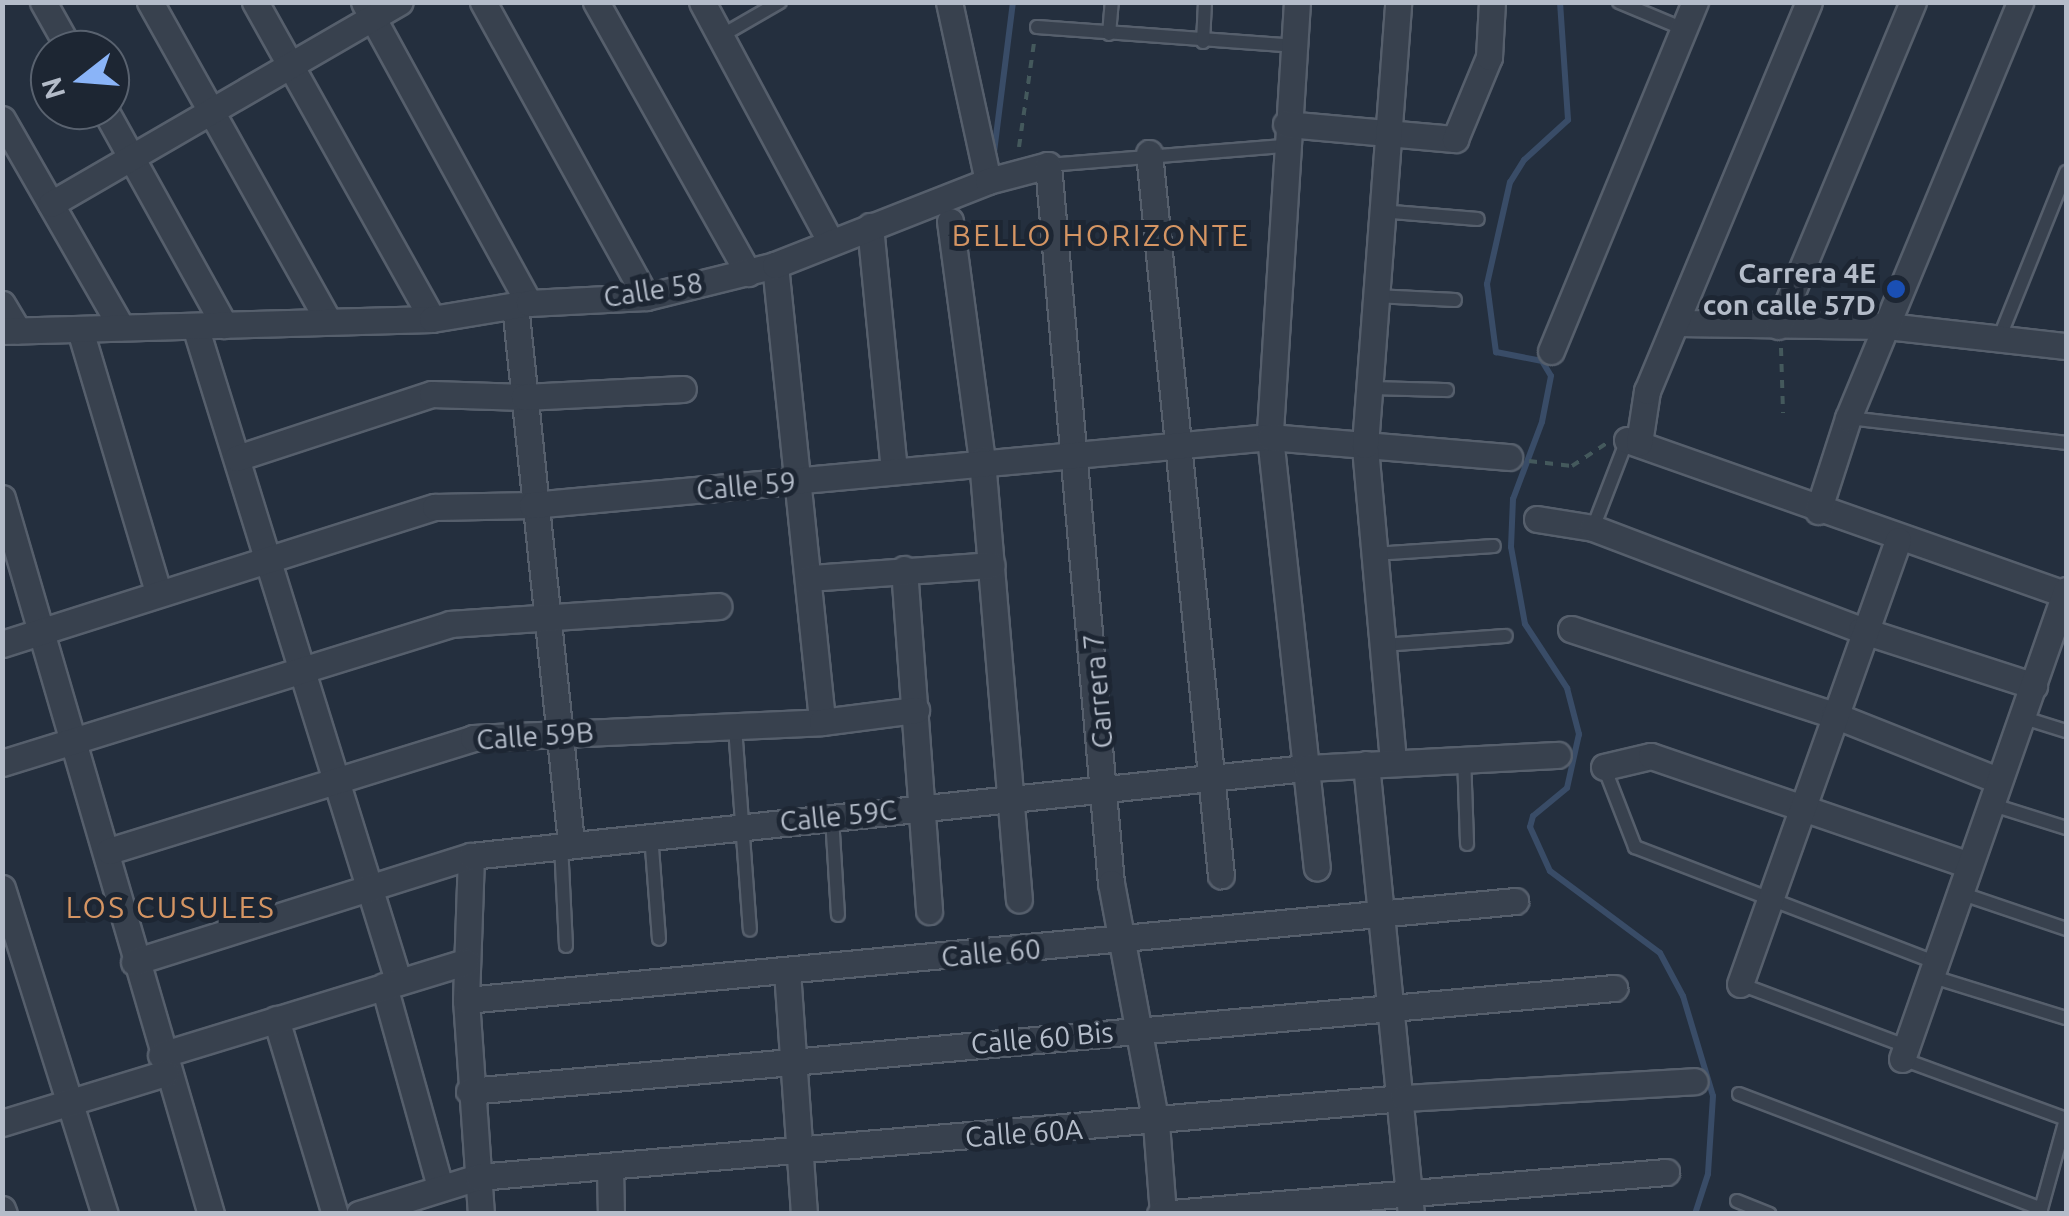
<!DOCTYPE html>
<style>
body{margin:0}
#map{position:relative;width:2069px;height:1216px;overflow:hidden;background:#242f3e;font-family:Ubuntu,sans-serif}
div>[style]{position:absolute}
.stream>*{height:6px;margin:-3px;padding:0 3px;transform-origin:3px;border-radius:3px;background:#394c67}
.path>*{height:4px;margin-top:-2px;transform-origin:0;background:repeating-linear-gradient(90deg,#44595c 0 8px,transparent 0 16px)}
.roads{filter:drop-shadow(2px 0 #565f6c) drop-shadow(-2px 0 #565f6c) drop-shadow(0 2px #565f6c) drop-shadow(0 -2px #565f6c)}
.service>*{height:12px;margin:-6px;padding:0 6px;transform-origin:6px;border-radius:6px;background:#38414e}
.minor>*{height:25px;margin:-12.5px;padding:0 12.5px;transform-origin:12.5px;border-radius:12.5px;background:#38414e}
.dots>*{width:28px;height:28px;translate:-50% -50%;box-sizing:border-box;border:5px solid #1d2633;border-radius:50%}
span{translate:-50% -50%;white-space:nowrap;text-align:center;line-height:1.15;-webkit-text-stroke:10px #1d2633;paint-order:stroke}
.poi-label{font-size:28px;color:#b4bcc9;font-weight:700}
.right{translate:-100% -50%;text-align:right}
.street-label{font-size:28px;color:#b4bcc9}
.neighbourhood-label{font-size:30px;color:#d59563;letter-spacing:2.5px}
.frame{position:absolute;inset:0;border:5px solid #b4bcc9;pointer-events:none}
.north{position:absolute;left:30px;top:30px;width:100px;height:100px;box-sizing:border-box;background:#1d2633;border:2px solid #59626f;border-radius:50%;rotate:253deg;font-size:28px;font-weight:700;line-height:40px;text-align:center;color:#b4bcc9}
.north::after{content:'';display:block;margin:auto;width:35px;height:45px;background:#8ab4f8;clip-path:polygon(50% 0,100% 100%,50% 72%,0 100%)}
</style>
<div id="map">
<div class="stream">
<i style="left:1560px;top:2px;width:118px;rotate:86.1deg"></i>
<i style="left:1568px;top:120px;width:59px;rotate:137.7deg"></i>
<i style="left:1524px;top:160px;width:26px;rotate:122deg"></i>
<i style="left:1510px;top:182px;width:105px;rotate:102.7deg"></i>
<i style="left:1487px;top:284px;width:69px;rotate:82.5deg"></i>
<i style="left:1496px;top:352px;width:47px;rotate:11.1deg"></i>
<i style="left:1542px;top:361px;width:17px;rotate:59deg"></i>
<i style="left:1551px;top:376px;width:47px;rotate:101.1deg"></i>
<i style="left:1542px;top:422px;width:82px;rotate:110.6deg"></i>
<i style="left:1513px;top:499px;width:48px;rotate:92.4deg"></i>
<i style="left:1511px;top:547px;width:78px;rotate:79.7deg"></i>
<i style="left:1525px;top:624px;width:77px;rotate:56.7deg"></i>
<i style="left:1567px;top:688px;width:48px;rotate:75.4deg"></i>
<i style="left:1579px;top:734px;width:55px;rotate:102.5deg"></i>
<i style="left:1567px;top:788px;width:44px;rotate:140.5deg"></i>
<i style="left:1533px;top:816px;width:11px;rotate:105deg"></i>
<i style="left:1530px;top:827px;width:48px;rotate:65.6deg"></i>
<i style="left:1550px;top:871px;width:137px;rotate:36.7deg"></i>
<i style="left:1660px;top:953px;width:49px;rotate:61.9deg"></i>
<i style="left:1683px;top:996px;width:104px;rotate:73.3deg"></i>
<i style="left:1713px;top:1096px;width:78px;rotate:93.7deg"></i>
<i style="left:1708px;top:1174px;width:42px;rotate:108deg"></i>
<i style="left:993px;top:160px;width:159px;rotate:-82.8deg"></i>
</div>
<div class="path">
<i style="left:1019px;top:147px;width:105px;rotate:-81.8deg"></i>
<i style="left:1781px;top:348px;width:65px;rotate:88.2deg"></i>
<i style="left:1529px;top:461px;width:43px;rotate:6.6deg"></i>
<i style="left:1572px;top:466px;width:42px;rotate:-33.3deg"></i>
</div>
<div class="roads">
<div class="service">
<i style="left:1619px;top:2px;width:70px;rotate:22.6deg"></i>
<i style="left:1037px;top:27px;width:257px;rotate:4.2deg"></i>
<i style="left:1109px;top:34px;width:32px;rotate:-85deg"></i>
<i style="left:721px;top:36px;width:68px;rotate:-30deg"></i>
<i style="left:1203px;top:42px;width:40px;rotate:-87.1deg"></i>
<i style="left:1048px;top:165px;width:236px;rotate:-4.6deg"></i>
<i style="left:1380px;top:211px;width:98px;rotate:4.7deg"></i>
<i style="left:1375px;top:296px;width:80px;rotate:2.9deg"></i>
<i style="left:1999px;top:339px;width:180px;rotate:-68.1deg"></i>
<i style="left:1369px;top:388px;width:78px;rotate:1.5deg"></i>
<i style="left:1848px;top:418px;width:219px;rotate:6.5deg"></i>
<i style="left:1593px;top:528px;width:94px;rotate:-68.9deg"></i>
<i style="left:1374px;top:554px;width:120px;rotate:-3.8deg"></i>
<i style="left:1382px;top:645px;width:124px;rotate:-4.2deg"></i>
<i style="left:2021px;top:717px;width:47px;rotate:17.3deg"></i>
<i style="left:735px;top:727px;width:203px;rotate:85.8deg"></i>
<i style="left:1464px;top:756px;width:88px;rotate:88deg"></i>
<i style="left:1604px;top:767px;width:86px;rotate:68.8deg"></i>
<i style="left:1635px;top:847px;width:318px;rotate:21deg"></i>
<i style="left:1990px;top:804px;width:80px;rotate:17.5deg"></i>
<i style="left:832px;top:817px;width:98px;rotate:86.5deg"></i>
<i style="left:651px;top:835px;width:104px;rotate:85.6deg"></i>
<i style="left:561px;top:844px;width:102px;rotate:87.2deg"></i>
<i style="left:1957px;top:892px;width:115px;rotate:18.7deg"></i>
<i style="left:1930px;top:976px;width:142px;rotate:17.2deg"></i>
<i style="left:1740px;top:984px;width:177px;rotate:20.5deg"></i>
<i style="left:1902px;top:1059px;width:175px;rotate:20.1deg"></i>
<i style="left:2066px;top:1119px;width:98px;rotate:105.5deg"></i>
<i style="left:1739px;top:1094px;width:323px;rotate:20.8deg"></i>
<i style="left:1737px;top:1201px;width:35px;rotate:22deg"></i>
</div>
<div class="minor">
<i style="left:43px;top:2px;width:55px;rotate:60.6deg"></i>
<i style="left:150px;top:2px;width:363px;rotate:60.8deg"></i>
<i style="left:255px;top:2px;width:363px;rotate:60.8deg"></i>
<i style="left:364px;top:2px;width:343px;rotate:61.3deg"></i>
<i style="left:483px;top:2px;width:337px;rotate:61.1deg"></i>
<i style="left:596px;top:2px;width:311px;rotate:60.7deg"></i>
<i style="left:702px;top:2px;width:271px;rotate:61.8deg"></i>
<i style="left:949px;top:2px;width:183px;rotate:77.7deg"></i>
<i style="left:1297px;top:2px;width:436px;rotate:93.6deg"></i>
<i style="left:1270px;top:437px;width:433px;rotate:83.8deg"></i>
<i style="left:105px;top:110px;width:246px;rotate:61deg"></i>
<i style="left:2px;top:119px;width:240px;rotate:60.2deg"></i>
<i style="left:1286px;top:124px;width:170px;rotate:5.1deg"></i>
<i style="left:1455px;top:139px;width:89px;rotate:-67.5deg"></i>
<i style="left:1489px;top:57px;width:55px;rotate:-86.9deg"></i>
<i style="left:1149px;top:153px;width:726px;rotate:84.31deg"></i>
<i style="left:51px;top:204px;width:403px;rotate:-30.1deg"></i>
<i style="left:950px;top:221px;width:241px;rotate:82.4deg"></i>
<i style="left:982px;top:460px;width:441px;rotate:85.2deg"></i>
<i style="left:870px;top:226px;width:245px;rotate:84.4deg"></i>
<i style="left:775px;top:265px;width:459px;rotate:84.1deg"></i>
<i style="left:2px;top:304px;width:31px;rotate:59deg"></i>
<i style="left:515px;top:305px;width:540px;rotate:84.05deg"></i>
<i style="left:1679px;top:323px;width:208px;rotate:0.8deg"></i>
<i style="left:1887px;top:326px;width:180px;rotate:6.4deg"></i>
<i style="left:195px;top:326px;width:685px;rotate:72.76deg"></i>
<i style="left:1778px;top:326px;width:351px;rotate:-67.4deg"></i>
<i style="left:80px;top:330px;width:272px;rotate:73.4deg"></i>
<i style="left:2px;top:331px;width:430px;rotate:-1.6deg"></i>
<i style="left:432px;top:319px;width:98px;rotate:-9.4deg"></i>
<i style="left:529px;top:303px;width:117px;rotate:-2.9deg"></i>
<i style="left:646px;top:297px;width:133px;rotate:-13.9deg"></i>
<i style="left:775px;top:265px;width:229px;rotate:-21.5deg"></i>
<i style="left:988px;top:181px;width:62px;rotate:-14.9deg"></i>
<i style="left:1048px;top:165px;width:721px;rotate:84.99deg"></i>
<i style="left:1111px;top:883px;width:244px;rotate:79.4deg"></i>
<i style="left:1156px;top:1123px;width:91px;rotate:85.6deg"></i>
<i style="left:1551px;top:351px;width:378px;rotate:-67.6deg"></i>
<i style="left:1627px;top:440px;width:464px;rotate:19.4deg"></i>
<i style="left:1639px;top:443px;width:53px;rotate:-81.3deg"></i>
<i style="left:1647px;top:391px;width:421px;rotate:-67.4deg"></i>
<i style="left:237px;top:458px;width:205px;rotate:-18.2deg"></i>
<i style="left:432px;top:394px;width:92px;rotate:1.9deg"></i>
<i style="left:524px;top:397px;width:159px;rotate:-2.9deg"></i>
<i style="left:2px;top:498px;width:746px;rotate:73.73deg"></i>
<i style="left:1818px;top:511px;width:98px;rotate:-72.1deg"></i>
<i style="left:1848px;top:418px;width:450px;rotate:-67.5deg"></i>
<i style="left:1537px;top:519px;width:57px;rotate:9.1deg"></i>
<i style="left:1593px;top:528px;width:287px;rotate:20.8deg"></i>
<i style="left:1861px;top:630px;width:182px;rotate:17.9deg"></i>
<i style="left:904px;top:569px;width:343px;rotate:85.8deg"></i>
<i style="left:810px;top:578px;width:182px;rotate:-4.1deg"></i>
<i style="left:1571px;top:629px;width:277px;rotate:18.1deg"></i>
<i style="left:1834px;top:715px;width:173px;rotate:21.7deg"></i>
<i style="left:2px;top:644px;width:454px;rotate:-17.6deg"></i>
<i style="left:435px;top:507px;width:97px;rotate:-1.2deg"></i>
<i style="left:532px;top:505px;width:741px;rotate:-5.26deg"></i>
<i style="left:1270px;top:437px;width:240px;rotate:4.8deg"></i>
<i style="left:1393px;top:761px;width:317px;rotate:-95.1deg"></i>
<i style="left:1365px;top:445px;width:444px;rotate:-85.7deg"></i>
<i style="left:2px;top:763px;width:469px;rotate:-17.2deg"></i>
<i style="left:450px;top:624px;width:269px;rotate:-3.8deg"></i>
<i style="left:1366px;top:764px;width:452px;rotate:84.3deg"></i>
<i style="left:1604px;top:767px;width:48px;rotate:-13.2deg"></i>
<i style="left:1651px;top:756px;width:333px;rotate:18.9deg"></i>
<i style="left:109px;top:851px;width:381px;rotate:-17.2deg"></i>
<i style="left:473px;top:738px;width:349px;rotate:-2.6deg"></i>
<i style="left:822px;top:722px;width:95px;rotate:-7.3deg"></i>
<i style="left:471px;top:856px;width:144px;rotate:92deg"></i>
<i style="left:466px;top:1000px;width:215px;rotate:86deg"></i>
<i style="left:2px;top:888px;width:342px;rotate:72.5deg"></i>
<i style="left:134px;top:962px;width:353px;rotate:-17.5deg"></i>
<i style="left:471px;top:856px;width:840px;rotate:-6.02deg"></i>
<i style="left:1306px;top:768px;width:252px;rotate:-3deg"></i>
<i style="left:787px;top:971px;width:244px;rotate:86deg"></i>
<i style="left:1740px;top:984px;width:471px;rotate:-70.4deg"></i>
<i style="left:384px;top:986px;width:209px;rotate:74.4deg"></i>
<i style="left:466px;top:1000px;width:1054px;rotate:-5.39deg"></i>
<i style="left:276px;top:1019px;width:204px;rotate:73.2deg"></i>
<i style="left:161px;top:1055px;width:319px;rotate:-17deg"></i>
<i style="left:1902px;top:1059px;width:497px;rotate:-70.7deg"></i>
<i style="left:469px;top:1091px;width:1150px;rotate:-5.14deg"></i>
<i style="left:2px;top:1123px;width:171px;rotate:-17deg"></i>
<i style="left:610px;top:1168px;width:46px;rotate:88.8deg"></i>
<i style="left:2px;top:1209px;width:5px;rotate:68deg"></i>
<i style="left:359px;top:1214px;width:125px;rotate:-17.3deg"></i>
<i style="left:478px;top:1177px;width:929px;rotate:-4.88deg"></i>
<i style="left:1404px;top:1098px;width:291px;rotate:-3.3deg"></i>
<i style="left:1160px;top:1214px;width:508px;rotate:-4.74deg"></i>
</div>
</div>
<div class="dots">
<i style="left:1896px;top:289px;background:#1a4fb4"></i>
</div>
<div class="poi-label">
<span class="right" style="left:1876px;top:289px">Carrera 4E<br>con calle 57D</span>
</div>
<div class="street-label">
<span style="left:653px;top:290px;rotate:-9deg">Calle 58</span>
<span style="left:746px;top:486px;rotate:-5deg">Calle 59</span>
<span style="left:1098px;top:691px;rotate:-95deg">Carrera 7</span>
<span style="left:535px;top:736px;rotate:-4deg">Calle 59B</span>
<span style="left:838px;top:816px;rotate:-6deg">Calle 59C</span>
<span style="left:991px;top:953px;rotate:-5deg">Calle 60</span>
<span style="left:1042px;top:1038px;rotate:-5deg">Calle 60 Bis</span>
<span style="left:1024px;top:1133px;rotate:-4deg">Calle 60A</span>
</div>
<div class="neighbourhood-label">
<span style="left:1101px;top:235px">BELLO HORIZONTE</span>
<span style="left:171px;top:907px">LOS CUSULES</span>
</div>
<div class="frame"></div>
<div class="north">N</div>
</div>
